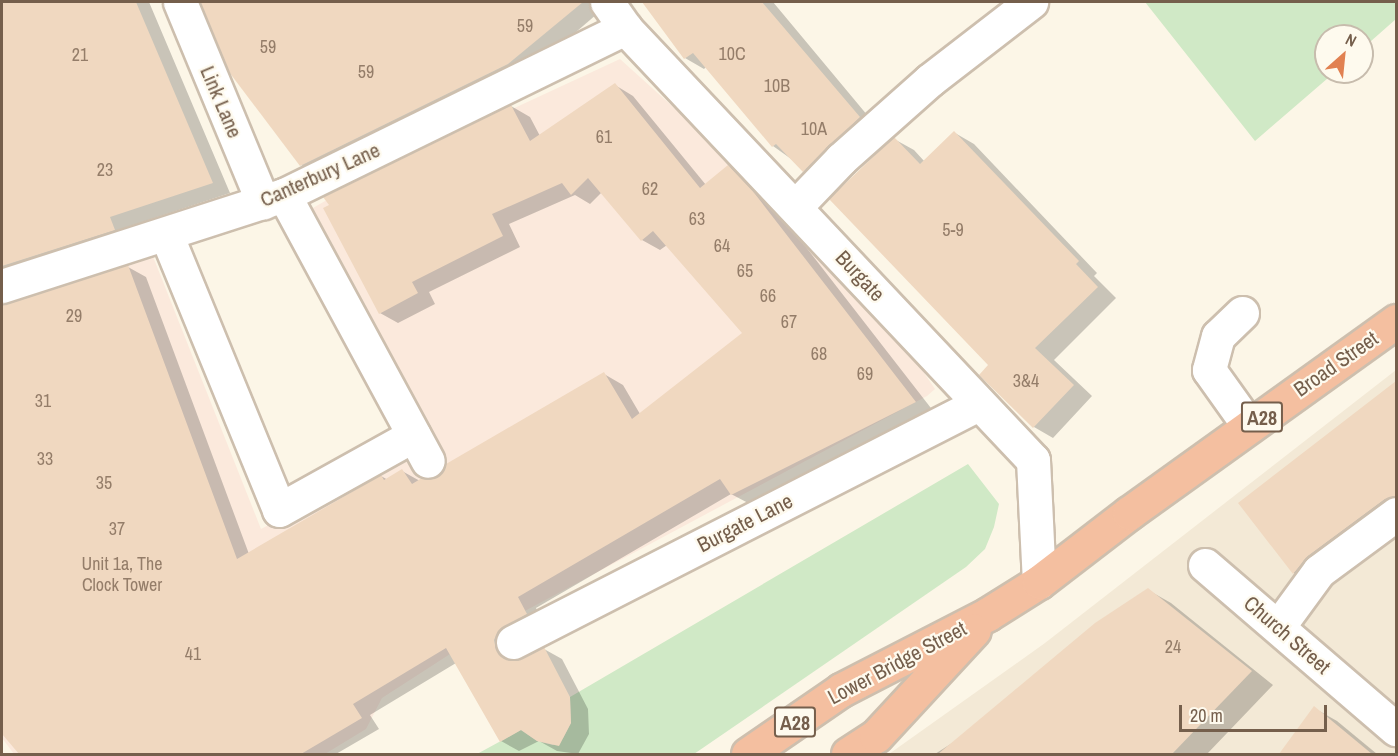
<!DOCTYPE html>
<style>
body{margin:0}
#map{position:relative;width:1398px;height:756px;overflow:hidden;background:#fcf6e7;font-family:"Archivo Narrow",sans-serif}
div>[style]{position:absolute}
.residential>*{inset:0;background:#f3e9d6}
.commercial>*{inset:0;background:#fbe9dc}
.green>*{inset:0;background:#d0e9c6}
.shadow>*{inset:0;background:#0003}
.building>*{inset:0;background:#f0d8c0}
.roads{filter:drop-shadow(2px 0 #cdbfae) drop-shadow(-2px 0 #cdbfae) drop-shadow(0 2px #cdbfae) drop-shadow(0 -2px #cdbfae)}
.minor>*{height:33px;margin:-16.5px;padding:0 16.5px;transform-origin:16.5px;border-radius:16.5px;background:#fff}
.highway>*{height:33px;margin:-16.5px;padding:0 16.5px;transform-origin:16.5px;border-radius:16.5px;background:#f4bfa0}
span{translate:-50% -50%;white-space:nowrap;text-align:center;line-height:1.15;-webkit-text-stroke:4.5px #fefaee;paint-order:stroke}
.number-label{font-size:18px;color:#947d69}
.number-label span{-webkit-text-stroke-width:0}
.shield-label span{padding:2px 4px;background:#fefaee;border:2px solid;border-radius:4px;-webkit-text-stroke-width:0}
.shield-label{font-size:20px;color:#755f4c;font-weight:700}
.street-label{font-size:21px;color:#755f4c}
.frame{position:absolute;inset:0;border:3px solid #755f4c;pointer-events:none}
.north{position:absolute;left:1314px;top:24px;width:60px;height:60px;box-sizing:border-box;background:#fefaee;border:2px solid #c7bcad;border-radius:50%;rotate:27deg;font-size:16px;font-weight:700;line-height:24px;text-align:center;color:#755f4c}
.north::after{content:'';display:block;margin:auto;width:21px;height:27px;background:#e18151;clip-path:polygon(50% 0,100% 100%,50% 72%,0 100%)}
.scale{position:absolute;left:1179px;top:705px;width:148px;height:27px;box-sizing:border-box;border:3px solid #755f4c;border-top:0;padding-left:8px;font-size:18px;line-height:21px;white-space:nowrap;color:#755f4c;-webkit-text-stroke:4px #fefaee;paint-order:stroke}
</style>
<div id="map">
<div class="residential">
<i style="clip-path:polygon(1396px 370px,1396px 754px,889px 754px,1045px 643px)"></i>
</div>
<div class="commercial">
<i style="clip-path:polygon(620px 59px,724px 153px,901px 339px,935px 389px,927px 396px,478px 636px,382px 698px,366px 729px,325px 754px,14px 754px,2px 738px,2px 294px,150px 249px,261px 529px,434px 438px,306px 212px,372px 174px)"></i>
</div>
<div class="green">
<i style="clip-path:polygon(1145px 2px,1396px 2px,1396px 19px,1362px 49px,1362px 36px,1326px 36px,1326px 72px,1335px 72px,1255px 141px)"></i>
<i style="clip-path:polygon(968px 464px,999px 504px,994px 527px,985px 549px,966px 567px,694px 754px,477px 754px,521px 730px,537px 741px,553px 745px,563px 738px,571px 723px,570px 697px)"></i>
</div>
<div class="shadow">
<i style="clip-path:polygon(2px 2px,149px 2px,230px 193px,127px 227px,132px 240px,2px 292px,2px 303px,4px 306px,128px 267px,146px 277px,249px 554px,381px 476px,388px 480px,402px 471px,420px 481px,437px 479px,604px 374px,623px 385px,640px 414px,745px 333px,667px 245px,660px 250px,642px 240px,602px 192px,590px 204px,575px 195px,509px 224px,520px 247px,429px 292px,435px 304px,398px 323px,380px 313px,511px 106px,530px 117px,540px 136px,615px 85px,633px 96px,706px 185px,728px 166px,747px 177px,771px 202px,934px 412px,750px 504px,731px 494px,536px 608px,544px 624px,512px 652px,514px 662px,544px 649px,562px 659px,588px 709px,589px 734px,578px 754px,557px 751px,539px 741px,519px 751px,501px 741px,456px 663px,370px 715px,379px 729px,336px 754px,21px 754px,2px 732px)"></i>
<i style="clip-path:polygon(210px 2px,611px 2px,527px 74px,320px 176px,301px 165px,231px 71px)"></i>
<i style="clip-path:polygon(644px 2px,773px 2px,878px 128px,822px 181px,773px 146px,706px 67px,704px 69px,685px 58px)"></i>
<i style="clip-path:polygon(955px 133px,974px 144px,1097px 273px,1094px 276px,1116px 298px,1054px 360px,1092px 396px,1053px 438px,1034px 427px,990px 365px,894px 139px,914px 150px,925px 162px)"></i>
<i style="clip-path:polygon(1396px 383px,1396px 509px,1309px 582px,1294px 573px,1240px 503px)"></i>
<i style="clip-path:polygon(1148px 590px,1171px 603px,1273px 685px,1207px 754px,935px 754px,960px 738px)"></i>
<i style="clip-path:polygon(1314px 708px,1337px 721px,1377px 754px,1281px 754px)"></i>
</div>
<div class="building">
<i style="clip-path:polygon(2px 2px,136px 2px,213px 183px,110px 217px,115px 230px,2px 266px)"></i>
<i style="clip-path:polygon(200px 2px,583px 2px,508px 64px,300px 166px,229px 72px)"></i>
<i style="clip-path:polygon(642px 2px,762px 2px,860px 117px,803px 172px,776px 144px,772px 147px,693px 53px,684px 59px)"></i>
<i style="clip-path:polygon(615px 83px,700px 188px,728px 165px,752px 190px,916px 402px,731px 495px,720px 479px,518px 597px,527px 614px,498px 631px,494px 640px,496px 650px,503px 658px,513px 661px,544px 647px,570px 697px,571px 723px,559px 746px,537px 741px,521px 730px,500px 742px,446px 648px,353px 704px,362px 718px,301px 754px,19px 754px,2px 734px,2px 304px,128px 265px,237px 559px,381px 475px,384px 480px,402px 469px,412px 484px,422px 478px,436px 478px,444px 471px,446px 464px,604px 372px,632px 419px,742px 333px,653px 231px,641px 241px,588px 178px,571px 195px,562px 183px,492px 214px,503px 236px,412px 282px,418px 293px,379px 314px,323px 208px,329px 205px,323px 197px,511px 105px,530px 141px)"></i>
<i style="clip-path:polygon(954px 131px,1079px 261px,1076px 264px,1098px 287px,1035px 348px,1074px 385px,1033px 428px,979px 375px,988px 365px,829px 199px,894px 137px,920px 164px)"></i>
<i style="clip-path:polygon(1396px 381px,1396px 496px,1385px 499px,1308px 556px,1293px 574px,1238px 503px)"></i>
<i style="clip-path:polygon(1148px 588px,1252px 671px,1172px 754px,938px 754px,1095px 623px)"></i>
<i style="clip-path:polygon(1314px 706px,1372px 754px,1279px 754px)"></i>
</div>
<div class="roads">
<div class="minor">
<i style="left:180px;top:2px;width:217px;rotate:67.5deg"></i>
<i style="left:607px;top:2px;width:32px;rotate:55deg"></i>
<i style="left:625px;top:28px;width:594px;rotate:46.64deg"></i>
<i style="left:1033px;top:460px;width:122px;rotate:87.2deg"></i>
<i style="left:284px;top:195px;width:302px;rotate:61.6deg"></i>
<i style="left:796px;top:206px;width:65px;rotate:-46.2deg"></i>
<i style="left:841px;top:159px;width:119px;rotate:-41.6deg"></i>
<i style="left:930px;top:80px;width:128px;rotate:-37.7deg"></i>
<i style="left:166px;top:234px;width:298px;rotate:67.7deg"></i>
<i style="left:279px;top:510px;width:154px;rotate:-29.1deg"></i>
<i style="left:2px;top:286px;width:296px;rotate:-17.9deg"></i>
<i style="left:284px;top:195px;width:380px;rotate:-26.1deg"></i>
<i style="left:1242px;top:313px;width:33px;rotate:136deg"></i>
<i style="left:1218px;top:336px;width:35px;rotate:105deg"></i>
<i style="left:1209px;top:370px;width:69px;rotate:54.5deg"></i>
<i style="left:1205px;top:565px;width:252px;rotate:40.7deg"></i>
<i style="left:1278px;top:627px;width:69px;rotate:-53.8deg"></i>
<i style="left:1319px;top:571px;width:96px;rotate:-36.5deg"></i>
<i style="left:513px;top:642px;width:522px;rotate:-27.1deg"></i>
</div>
<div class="highway">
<i style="left:748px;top:754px;width:113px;rotate:-34.5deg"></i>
<i style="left:841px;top:690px;width:165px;rotate:-27.3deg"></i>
<i style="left:988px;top:614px;width:60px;rotate:-32.1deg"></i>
<i style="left:1039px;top:582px;width:113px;rotate:-37.5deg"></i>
<i style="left:1129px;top:513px;width:329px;rotate:-35.7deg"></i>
<i style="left:848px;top:754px;width:33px;rotate:-33deg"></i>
<i style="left:876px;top:736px;width:144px;rotate:-47.2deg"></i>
</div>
</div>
<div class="number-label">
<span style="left:525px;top:26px">59</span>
<span style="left:268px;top:47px">59</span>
<span style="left:732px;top:54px">10C</span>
<span style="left:80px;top:55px">21</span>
<span style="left:366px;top:72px">59</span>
<span style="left:777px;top:86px">10B</span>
<span style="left:814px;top:129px">10A</span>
<span style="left:604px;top:137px">61</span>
<span style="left:105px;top:170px">23</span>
<span style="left:650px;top:189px">62</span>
<span style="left:697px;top:219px">63</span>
<span style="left:953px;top:230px">5-9</span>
<span style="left:722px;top:246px">64</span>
<span style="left:745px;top:271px">65</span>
<span style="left:768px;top:296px">66</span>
<span style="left:74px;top:316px">29</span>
<span style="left:789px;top:322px">67</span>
<span style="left:819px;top:354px">68</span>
<span style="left:865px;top:374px">69</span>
<span style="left:1026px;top:381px">3&amp;4</span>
<span style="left:43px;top:401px">31</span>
<span style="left:45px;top:459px">33</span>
<span style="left:104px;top:483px">35</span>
<span style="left:117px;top:529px">37</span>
<span style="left:122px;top:575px">Unit 1a, The<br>Clock Tower</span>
<span style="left:1173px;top:647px">24</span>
<span style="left:193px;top:654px">41</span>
</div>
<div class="shield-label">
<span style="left:1262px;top:417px">A28</span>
<span style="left:795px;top:722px">A28</span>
</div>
<div class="street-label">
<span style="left:221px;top:102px;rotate:67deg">Link Lane</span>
<span style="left:320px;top:175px;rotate:-24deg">Canterbury Lane</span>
<span style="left:860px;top:276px;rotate:47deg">Burgate</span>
<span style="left:1336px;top:364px;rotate:-35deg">Broad Street</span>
<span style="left:745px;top:523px;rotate:-27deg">Burgate Lane</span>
<span style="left:1287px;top:635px;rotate:41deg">Church Street</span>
<span style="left:897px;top:663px;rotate:-28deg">Lower Bridge Street</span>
</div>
<div class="frame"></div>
<div class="north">N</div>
<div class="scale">20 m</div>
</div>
